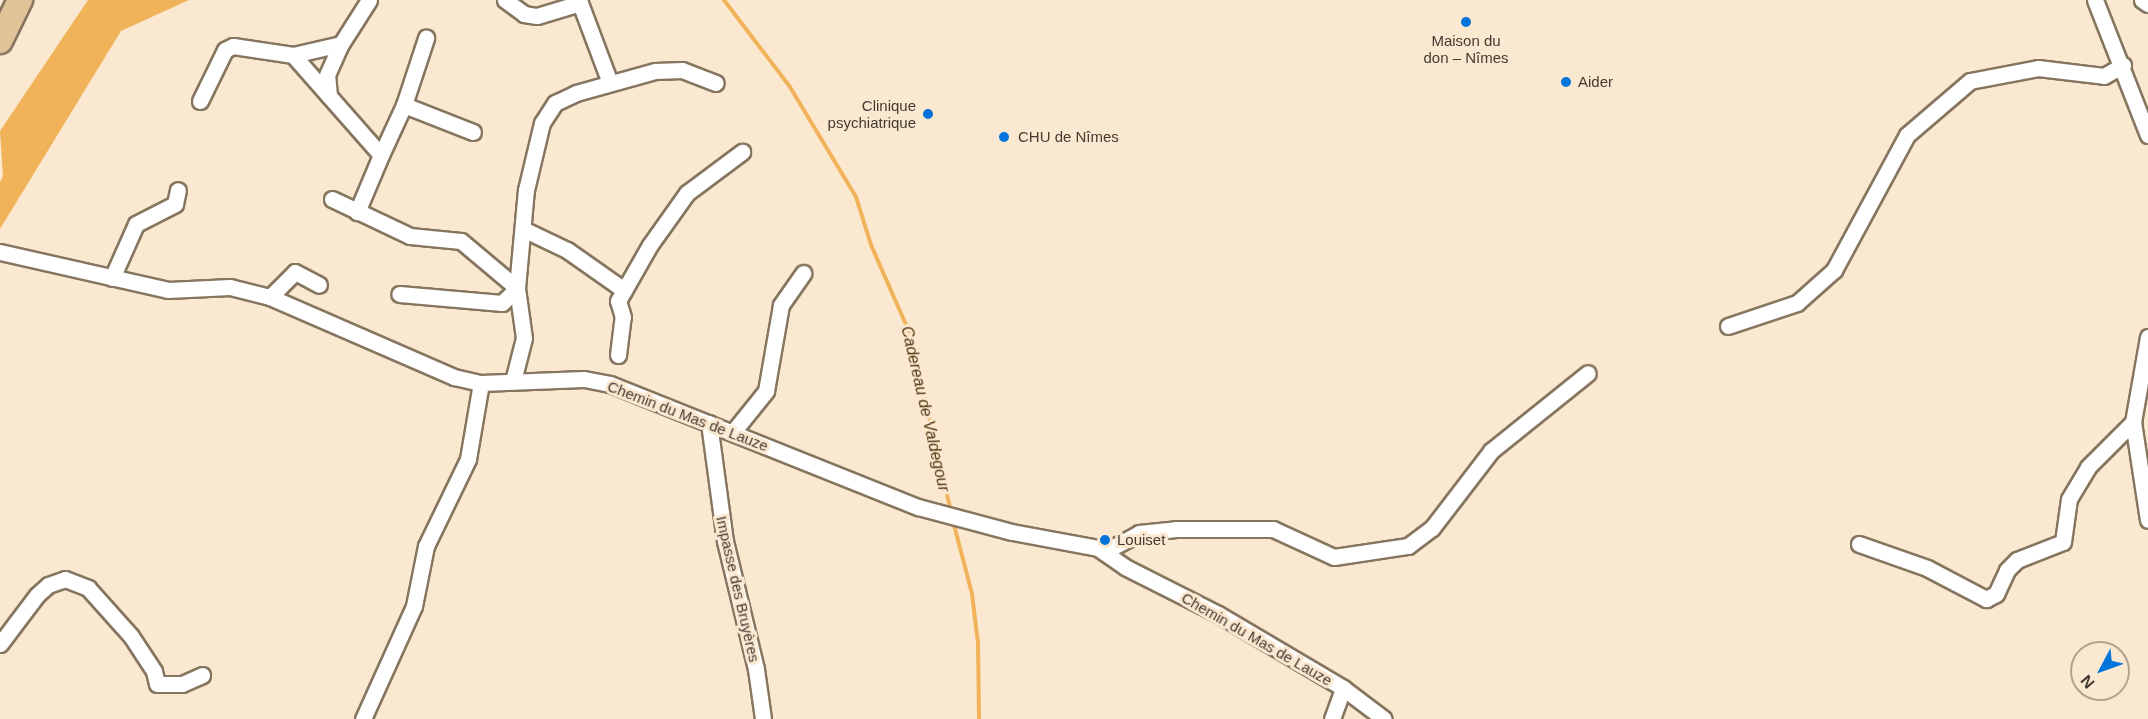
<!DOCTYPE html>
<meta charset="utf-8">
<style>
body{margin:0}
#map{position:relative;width:2148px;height:719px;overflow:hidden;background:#fbe8d0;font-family:Arial,sans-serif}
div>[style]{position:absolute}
.water>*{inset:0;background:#f1b35a}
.stream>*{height:4px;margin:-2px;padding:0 2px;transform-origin:2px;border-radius:2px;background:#f1b35a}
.roads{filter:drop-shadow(2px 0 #86755f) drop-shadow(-2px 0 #86755f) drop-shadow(0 2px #86755f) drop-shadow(0 -2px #86755f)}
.minor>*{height:15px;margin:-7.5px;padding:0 7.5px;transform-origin:7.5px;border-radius:7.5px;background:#fff}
.primary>*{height:24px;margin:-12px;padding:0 12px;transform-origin:12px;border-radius:12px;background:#e2c499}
.dots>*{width:16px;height:16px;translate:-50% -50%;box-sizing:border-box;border:3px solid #fbe8d0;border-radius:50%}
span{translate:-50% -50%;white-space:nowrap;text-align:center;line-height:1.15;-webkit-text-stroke:6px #fbe8d0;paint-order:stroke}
.poi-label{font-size:15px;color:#433b32}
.left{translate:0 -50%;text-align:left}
.right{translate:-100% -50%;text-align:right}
.street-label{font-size:15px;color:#433b32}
.water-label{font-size:16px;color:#4e350e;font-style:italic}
.north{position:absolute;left:2070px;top:641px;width:60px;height:60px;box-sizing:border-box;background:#fbe8d0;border:2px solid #b1a391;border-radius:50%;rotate:229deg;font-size:16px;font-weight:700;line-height:24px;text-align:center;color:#433b32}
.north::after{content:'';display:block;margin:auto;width:21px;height:27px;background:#0074db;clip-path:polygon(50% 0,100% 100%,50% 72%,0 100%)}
</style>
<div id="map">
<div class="water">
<i style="clip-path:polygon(88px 0,189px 0,121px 31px,0 229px,0 182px,3px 176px,0 131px)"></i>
</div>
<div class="stream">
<i style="left:724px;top:0;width:109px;rotate:52.8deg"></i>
<i style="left:790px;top:87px;width:128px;rotate:59deg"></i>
<i style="left:856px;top:197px;width:50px;rotate:72.6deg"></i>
<i style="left:871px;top:245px;width:97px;rotate:66.3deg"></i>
<i style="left:910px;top:334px;width:182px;rotate:77deg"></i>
<i style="left:953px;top:521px;width:75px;rotate:75.4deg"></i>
<i style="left:972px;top:594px;width:49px;rotate:83deg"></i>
<i style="left:978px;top:643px;width:76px;rotate:89.2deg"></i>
</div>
<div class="roads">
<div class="minor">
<i style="left:505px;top:0;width:24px;rotate:36deg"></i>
<i style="left:524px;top:14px;width:13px;rotate:9deg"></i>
<i style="left:537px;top:16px;width:45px;rotate:-16.8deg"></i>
<i style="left:580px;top:3px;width:85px;rotate:69.4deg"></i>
<i style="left:2095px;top:0;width:145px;rotate:68.6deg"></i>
<i style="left:2142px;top:0;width:7px;rotate:34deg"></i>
<i style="left:293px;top:55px;width:133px;rotate:48.7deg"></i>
<i style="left:381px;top:155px;width:62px;rotate:112.8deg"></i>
<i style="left:329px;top:96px;width:21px;rotate:-95deg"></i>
<i style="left:327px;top:75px;width:34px;rotate:-66deg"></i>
<i style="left:341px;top:44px;width:52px;rotate:-57.5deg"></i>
<i style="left:200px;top:101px;width:57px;rotate:-63.9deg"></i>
<i style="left:225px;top:50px;width:9px;rotate:-27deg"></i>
<i style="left:233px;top:46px;width:61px;rotate:8.5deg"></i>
<i style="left:293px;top:55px;width:49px;rotate:-12.9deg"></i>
<i style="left:404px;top:105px;width:74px;rotate:21.4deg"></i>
<i style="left:381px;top:155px;width:55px;rotate:-65.3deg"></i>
<i style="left:404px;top:105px;width:71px;rotate:-71.8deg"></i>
<i style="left:332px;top:199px;width:86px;rotate:25.4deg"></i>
<i style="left:410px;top:236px;width:51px;rotate:5.6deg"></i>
<i style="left:461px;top:241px;width:73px;rotate:40deg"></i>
<i style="left:517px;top:288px;width:21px;rotate:135deg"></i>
<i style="left:502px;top:303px;width:103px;rotate:-175deg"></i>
<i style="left:525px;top:230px;width:47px;rotate:25.5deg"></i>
<i style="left:567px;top:250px;width:70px;rotate:35.1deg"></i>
<i style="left:0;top:252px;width:172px;rotate:12.7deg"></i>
<i style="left:168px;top:290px;width:62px;rotate:-2.8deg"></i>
<i style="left:230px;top:287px;width:41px;rotate:14deg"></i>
<i style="left:270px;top:297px;width:201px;rotate:23.5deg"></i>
<i style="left:454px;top:377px;width:28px;rotate:13deg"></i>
<i style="left:481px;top:383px;width:103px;rotate:-2.2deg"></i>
<i style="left:584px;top:379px;width:26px;rotate:11deg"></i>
<i style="left:610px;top:384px;width:332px;rotate:21.8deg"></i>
<i style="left:918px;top:507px;width:97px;rotate:14.9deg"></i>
<i style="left:1012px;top:532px;width:87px;rotate:10.5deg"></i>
<i style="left:1098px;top:548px;width:33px;rotate:35deg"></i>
<i style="left:1125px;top:567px;width:104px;rotate:26.8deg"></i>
<i style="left:1218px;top:614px;width:145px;rotate:30.6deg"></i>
<i style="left:1343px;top:688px;width:51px;rotate:37.1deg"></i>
<i style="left:112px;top:278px;width:59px;rotate:-66deg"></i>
<i style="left:136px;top:224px;width:44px;rotate:-27.1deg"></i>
<i style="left:175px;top:204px;width:14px;rotate:-78deg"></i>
<i style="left:270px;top:297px;width:35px;rotate:-45deg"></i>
<i style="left:295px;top:272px;width:27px;rotate:28deg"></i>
<i style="left:1728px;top:326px;width:73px;rotate:-18.4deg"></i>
<i style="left:1797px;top:303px;width:50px;rotate:-41.7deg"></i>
<i style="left:1834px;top:270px;width:153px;rotate:-61.6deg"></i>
<i style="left:1907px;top:135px;width:83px;rotate:-40.6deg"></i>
<i style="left:1970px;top:81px;width:69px;rotate:-10.8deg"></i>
<i style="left:2038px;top:68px;width:66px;rotate:6.9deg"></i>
<i style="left:2104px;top:76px;width:22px;rotate:-30deg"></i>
<i style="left:2148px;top:337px;width:86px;rotate:100deg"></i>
<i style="left:2133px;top:422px;width:99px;rotate:81.3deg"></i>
<i style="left:618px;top:355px;width:38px;rotate:-83deg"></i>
<i style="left:623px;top:317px;width:17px;rotate:-107deg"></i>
<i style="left:618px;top:301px;width:64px;rotate:-60.3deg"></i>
<i style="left:650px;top:245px;width:64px;rotate:-54.6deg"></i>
<i style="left:687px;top:193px;width:69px;rotate:-36.7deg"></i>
<i style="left:513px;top:381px;width:44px;rotate:-75.7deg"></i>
<i style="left:524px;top:338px;width:50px;rotate:-98deg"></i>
<i style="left:517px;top:288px;width:98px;rotate:-84.8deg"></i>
<i style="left:526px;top:190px;width:69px;rotate:-76.6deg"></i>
<i style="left:542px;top:123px;width:24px;rotate:-57deg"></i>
<i style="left:555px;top:103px;width:23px;rotate:-25deg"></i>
<i style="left:576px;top:93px;width:82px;rotate:-15.6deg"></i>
<i style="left:655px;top:71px;width:27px;rotate:-2deg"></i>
<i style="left:682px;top:70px;width:36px;rotate:21deg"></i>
<i style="left:709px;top:423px;width:119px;rotate:82.3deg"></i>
<i style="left:725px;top:541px;width:132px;rotate:76.4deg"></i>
<i style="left:756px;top:669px;width:50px;rotate:82deg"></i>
<i style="left:733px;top:432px;width:53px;rotate:-51.2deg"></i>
<i style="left:766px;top:391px;width:87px;rotate:-80.1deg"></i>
<i style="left:781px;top:305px;width:39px;rotate:-55deg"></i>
<i style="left:1859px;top:544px;width:72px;rotate:19.4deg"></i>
<i style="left:1927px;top:568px;width:67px;rotate:27.7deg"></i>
<i style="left:1986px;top:599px;width:11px;rotate:-27deg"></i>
<i style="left:1996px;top:594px;width:26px;rotate:-65deg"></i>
<i style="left:2007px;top:570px;width:14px;rotate:-45deg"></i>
<i style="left:2017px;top:560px;width:49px;rotate:-21.4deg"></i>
<i style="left:2063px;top:542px;width:43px;rotate:-82.1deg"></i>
<i style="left:2069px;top:499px;width:37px;rotate:-59deg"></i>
<i style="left:2088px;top:467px;width:64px;rotate:-45deg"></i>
<i style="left:1104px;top:552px;width:40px;rotate:-28deg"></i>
<i style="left:1139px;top:533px;width:37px;rotate:-6deg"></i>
<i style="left:1176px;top:529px;width:97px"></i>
<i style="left:1273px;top:529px;width:67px;rotate:24.7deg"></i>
<i style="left:1334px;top:557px;width:75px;rotate:-8.5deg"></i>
<i style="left:1408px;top:546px;width:30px;rotate:-37deg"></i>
<i style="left:1432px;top:528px;width:97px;rotate:-52.5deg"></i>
<i style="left:1491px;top:451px;width:124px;rotate:-38.8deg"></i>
<i style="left:0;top:644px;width:61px;rotate:-52.9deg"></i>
<i style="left:37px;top:595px;width:15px;rotate:-42deg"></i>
<i style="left:48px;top:585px;width:18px;rotate:-19deg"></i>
<i style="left:65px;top:579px;width:25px;rotate:21deg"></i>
<i style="left:88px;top:588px;width:64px;rotate:48.1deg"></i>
<i style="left:131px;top:636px;width:42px;rotate:56.7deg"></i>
<i style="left:154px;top:671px;width:13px;rotate:77deg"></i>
<i style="left:157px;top:684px;width:25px"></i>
<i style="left:182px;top:684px;width:22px;rotate:-24deg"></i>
<i style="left:363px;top:719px;width:124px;rotate:-65.7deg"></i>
<i style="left:414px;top:606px;width:61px;rotate:-78.7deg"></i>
<i style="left:426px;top:546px;width:97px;rotate:-64.2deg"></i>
<i style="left:468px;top:459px;width:77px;rotate:-80.3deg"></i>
<i style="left:1332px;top:719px;width:33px;rotate:-70deg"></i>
</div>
<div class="primary">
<i style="left:0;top:41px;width:46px;rotate:-64deg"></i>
</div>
</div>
<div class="dots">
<i style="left:1466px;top:22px;background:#0074db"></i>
<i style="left:1566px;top:82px;background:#0074db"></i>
<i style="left:928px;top:114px;background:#0074db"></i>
<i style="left:1004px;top:137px;background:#0074db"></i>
<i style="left:1105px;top:540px;background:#0074db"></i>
</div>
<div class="poi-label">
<span style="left:1466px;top:49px">Maison du<br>don – Nîmes</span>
<span class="left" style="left:1578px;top:82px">Aider</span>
<span class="right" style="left:916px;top:114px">Clinique<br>psychiatrique</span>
<span class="left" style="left:1018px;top:137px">CHU de Nîmes</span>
<span class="left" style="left:1117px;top:540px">Louiset</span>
</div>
<div class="street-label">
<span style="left:688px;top:416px;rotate:21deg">Chemin du Mas de Lauze</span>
<span style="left:738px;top:589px;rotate:77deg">Impasse des Bruyères</span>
<span style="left:1257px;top:639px;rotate:30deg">Chemin du Mas de Lauze</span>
</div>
<div class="water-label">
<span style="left:925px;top:409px;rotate:77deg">Cadereau de Valdegour</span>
</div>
<div class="north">N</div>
</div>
